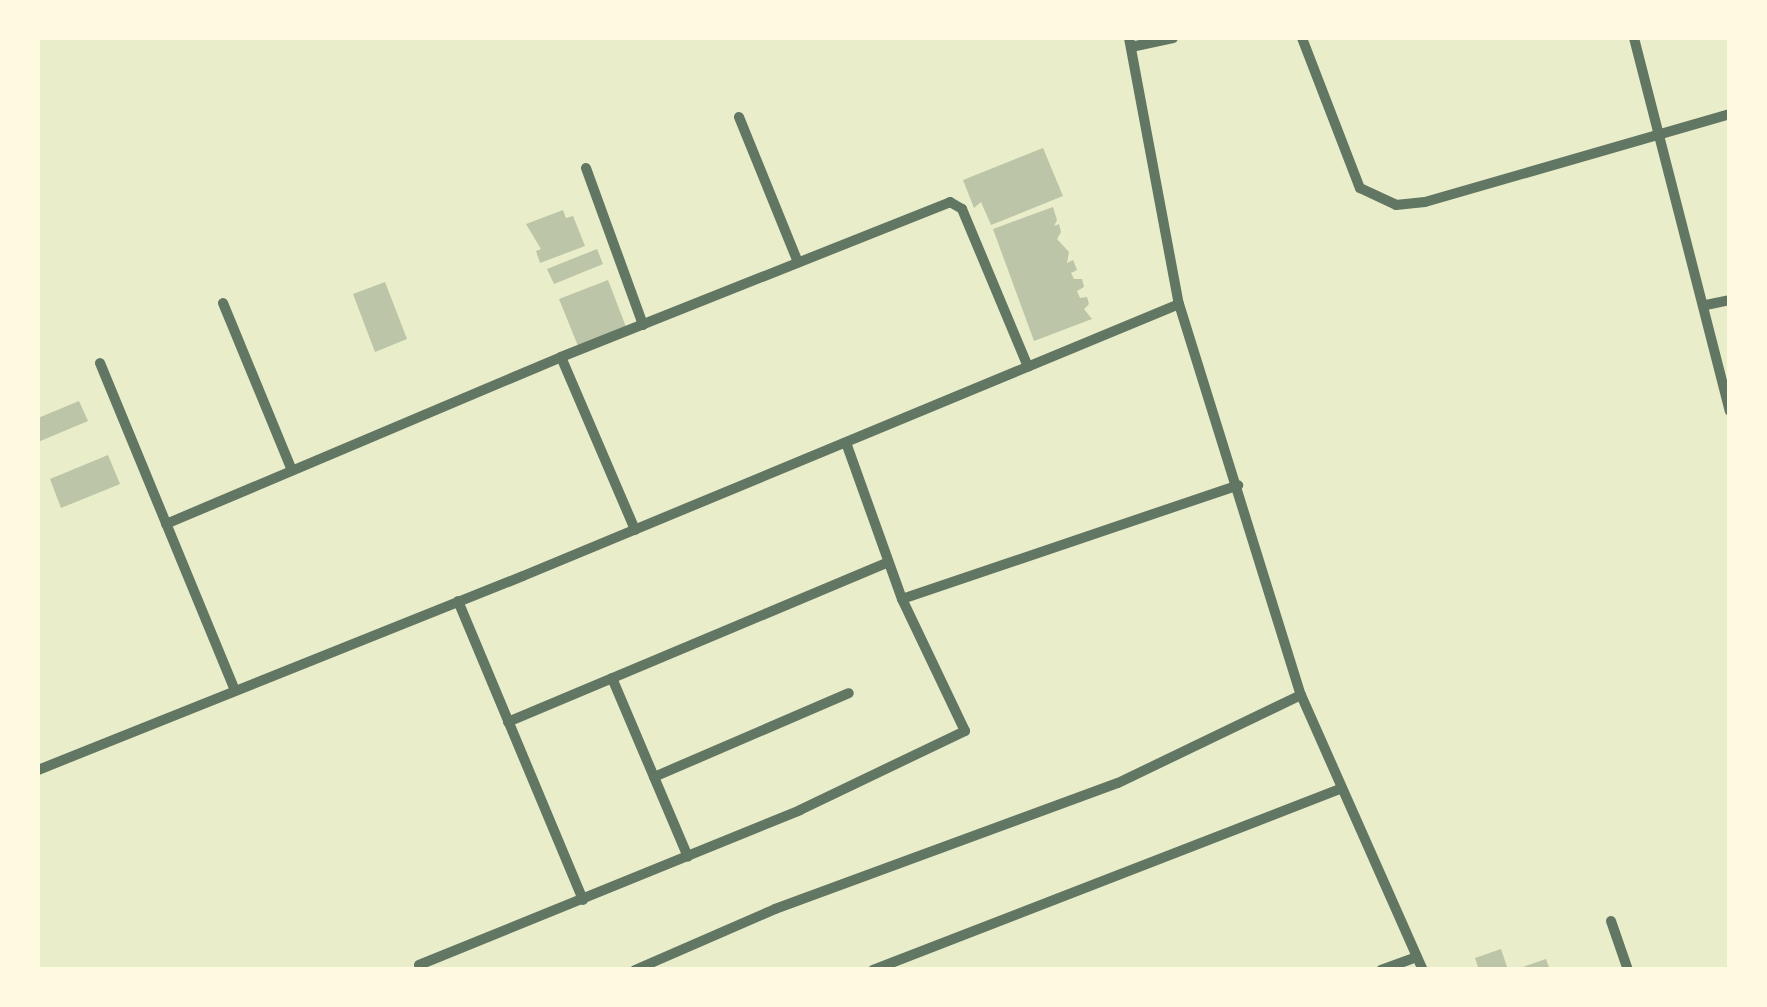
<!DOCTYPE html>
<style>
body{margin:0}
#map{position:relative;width:1767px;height:1007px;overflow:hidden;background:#e9edc9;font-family:"Fira Sans Condensed",sans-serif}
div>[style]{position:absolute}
.building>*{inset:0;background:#bcc5a7}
.minor>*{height:10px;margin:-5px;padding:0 5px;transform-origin:5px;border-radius:5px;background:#617663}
span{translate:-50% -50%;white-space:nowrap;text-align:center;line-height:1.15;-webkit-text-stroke:10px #fefae0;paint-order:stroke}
.frame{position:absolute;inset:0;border:40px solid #fefae0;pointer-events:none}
</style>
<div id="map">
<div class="building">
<i style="clip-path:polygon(1043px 148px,1063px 196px,991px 225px,981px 202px,974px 208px,963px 180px)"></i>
<i style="clip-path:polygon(1053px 207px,1057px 220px,1054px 226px,1059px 224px,1061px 232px,1057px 239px,1069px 252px,1067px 263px,1073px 260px,1077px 270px,1071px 273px,1074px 279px,1082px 279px,1084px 287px,1077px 291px,1080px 298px,1087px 297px,1089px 304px,1084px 309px,1092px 319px,1034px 341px,993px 229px)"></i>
<i style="clip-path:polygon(563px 210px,566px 218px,573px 216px,585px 246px,540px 263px,536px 251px,541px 249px,526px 224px)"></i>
<i style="clip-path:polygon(597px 249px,603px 264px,554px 284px,547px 269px)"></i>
<i style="clip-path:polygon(608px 280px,626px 327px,578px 346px,559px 299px)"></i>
<i style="clip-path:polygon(385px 282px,407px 339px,375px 352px,353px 294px)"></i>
<i style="clip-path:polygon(79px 401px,88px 421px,38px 442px,38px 418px)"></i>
<i style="clip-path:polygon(108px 455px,120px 484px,61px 508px,50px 479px)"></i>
<i style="clip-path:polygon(1501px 949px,1508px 970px,1479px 970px,1475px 958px)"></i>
<i style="clip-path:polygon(1546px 959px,1550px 970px,1517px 970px,1517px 969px)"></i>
</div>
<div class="minor">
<i style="left:1129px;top:38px;width:271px;rotate:79.4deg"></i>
<i style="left:1179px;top:304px;width:410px;rotate:72.7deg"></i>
<i style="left:1301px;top:695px;width:301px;rotate:66.1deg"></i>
<i style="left:1302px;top:38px;width:161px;rotate:68.9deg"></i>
<i style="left:1360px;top:188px;width:40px;rotate:25deg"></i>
<i style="left:1396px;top:205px;width:29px;rotate:-6deg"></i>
<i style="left:1425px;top:202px;width:317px;rotate:-16.1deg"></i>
<i style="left:1634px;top:38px;width:385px;rotate:75.6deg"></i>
<i style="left:1131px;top:47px;width:43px;rotate:-12.1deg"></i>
<i style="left:739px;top:117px;width:157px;rotate:67.9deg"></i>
<i style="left:586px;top:168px;width:167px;rotate:70deg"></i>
<i style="left:223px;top:303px;width:181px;rotate:67.6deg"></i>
<i style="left:1706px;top:305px;width:25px;rotate:-12deg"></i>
<i style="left:561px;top:357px;width:188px;rotate:66.8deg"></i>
<i style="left:100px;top:363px;width:352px;rotate:67.6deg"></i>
<i style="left:166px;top:524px;width:429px;rotate:-22.9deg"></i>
<i style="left:561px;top:357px;width:419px;rotate:-21.7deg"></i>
<i style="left:950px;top:202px;width:14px;rotate:30deg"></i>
<i style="left:962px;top:209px;width:171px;rotate:67.3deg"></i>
<i style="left:902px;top:599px;width:355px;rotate:-18.7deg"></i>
<i style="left:458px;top:601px;width:324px;rotate:67.3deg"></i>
<i style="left:612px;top:678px;width:194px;rotate:67deg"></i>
<i style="left:508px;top:722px;width:412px;rotate:-22.8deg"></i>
<i style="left:38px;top:770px;width:522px;rotate:-21.8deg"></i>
<i style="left:523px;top:576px;width:710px;rotate:-22.52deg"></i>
<i style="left:654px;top:777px;width:212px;rotate:-23.3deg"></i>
<i style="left:1611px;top:921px;width:52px;rotate:70.9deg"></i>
<i style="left:419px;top:965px;width:411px;rotate:-22.1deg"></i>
<i style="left:800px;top:810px;width:183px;rotate:-25.6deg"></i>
<i style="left:965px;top:731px;width:146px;rotate:-115.5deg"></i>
<i style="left:902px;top:599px;width:166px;rotate:-109.7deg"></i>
<i style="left:635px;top:970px;width:153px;rotate:-23.5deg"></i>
<i style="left:775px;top:909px;width:365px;rotate:-20.2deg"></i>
<i style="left:1118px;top:783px;width:203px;rotate:-25.7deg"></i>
<i style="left:873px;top:970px;width:501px;rotate:-21.19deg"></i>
<i style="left:1381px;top:970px;width:38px;rotate:-20deg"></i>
</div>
<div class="frame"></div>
</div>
